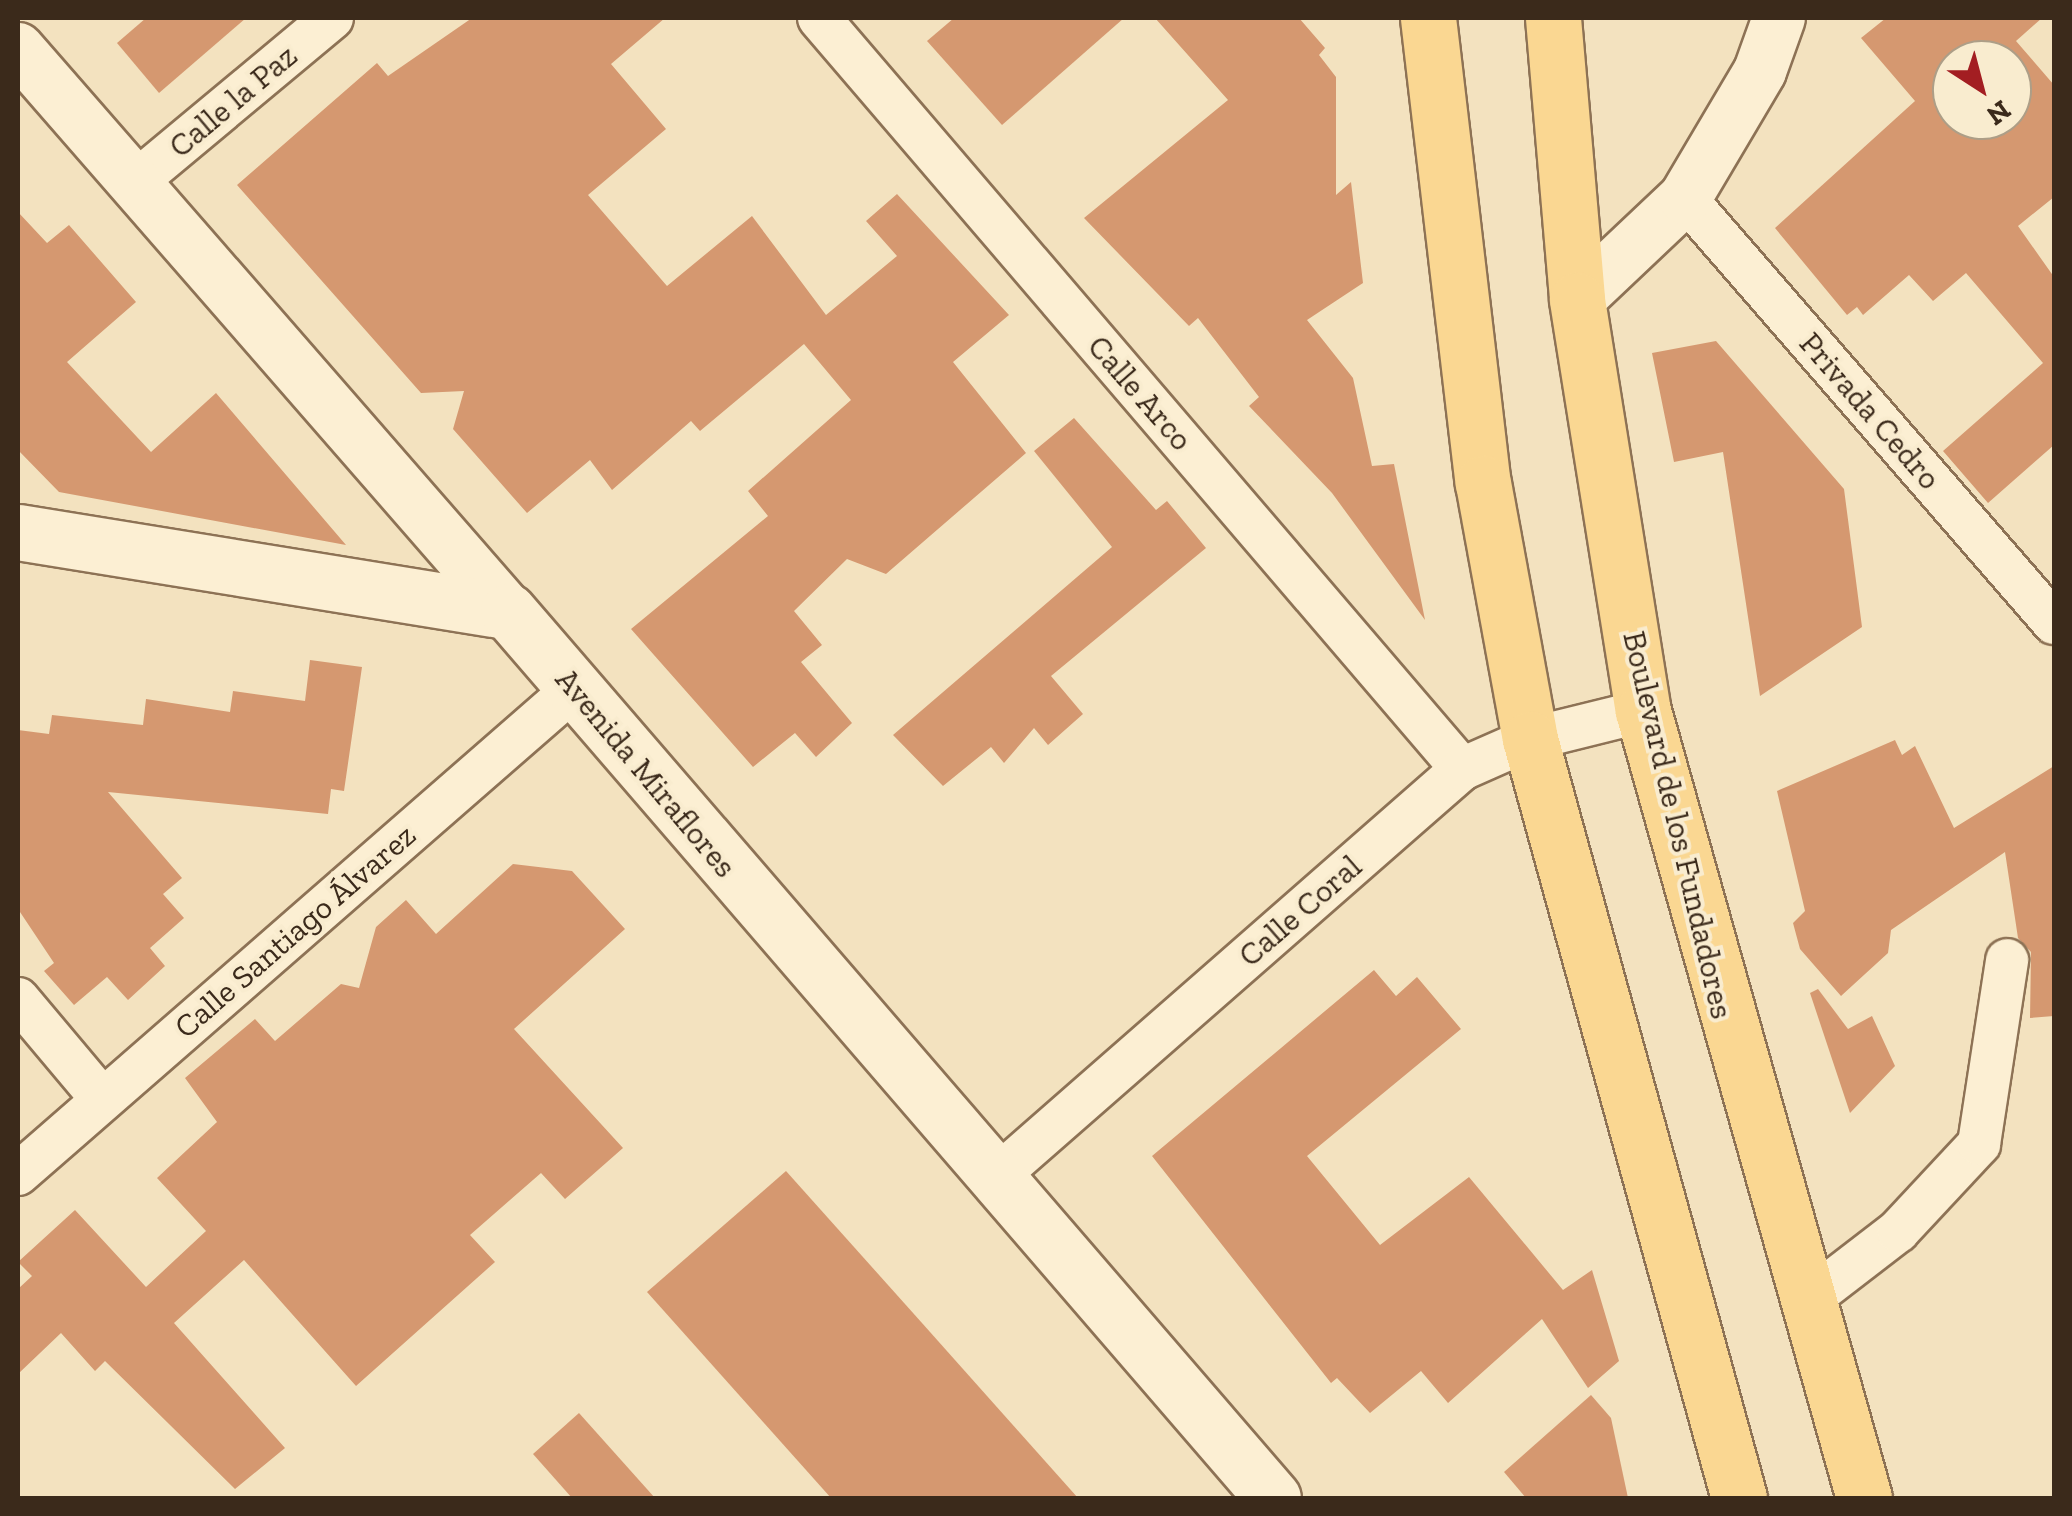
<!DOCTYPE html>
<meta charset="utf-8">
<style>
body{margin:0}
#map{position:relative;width:2072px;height:1516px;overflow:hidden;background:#f3e2bf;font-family:"Zilla Slab",serif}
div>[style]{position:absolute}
.building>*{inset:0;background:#d59870}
.roads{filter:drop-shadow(2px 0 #8d7255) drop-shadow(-2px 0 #8d7255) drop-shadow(0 2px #8d7255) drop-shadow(0 -2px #8d7255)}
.minor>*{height:42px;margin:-21px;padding:0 21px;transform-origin:21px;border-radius:21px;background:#fcefd3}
.tertiary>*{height:52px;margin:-26px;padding:0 26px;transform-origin:26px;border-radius:26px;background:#fcefd3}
.secondary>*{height:55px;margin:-27.5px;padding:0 27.5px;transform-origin:27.5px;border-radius:27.5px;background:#fcefd3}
.primary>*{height:55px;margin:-27.5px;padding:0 27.5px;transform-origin:27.5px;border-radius:27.5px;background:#fad792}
span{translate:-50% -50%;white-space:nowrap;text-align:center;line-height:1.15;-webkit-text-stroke:8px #f9eccf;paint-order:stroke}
.street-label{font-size:32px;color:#3b2a1b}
.frame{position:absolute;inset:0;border:20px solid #3b2a1b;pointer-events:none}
.north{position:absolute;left:1932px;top:40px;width:100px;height:100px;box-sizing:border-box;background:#f9eccf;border:2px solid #ad9e87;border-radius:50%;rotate:144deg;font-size:28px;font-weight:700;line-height:40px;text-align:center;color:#3b2a1b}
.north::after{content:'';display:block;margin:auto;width:35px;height:45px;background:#a31e22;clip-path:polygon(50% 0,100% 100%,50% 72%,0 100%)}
</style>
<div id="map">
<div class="building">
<i style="clip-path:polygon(146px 18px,246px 18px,159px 93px,117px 43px)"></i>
<i style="clip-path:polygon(472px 18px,665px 18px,611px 64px,666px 129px,588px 195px,667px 286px,752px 216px,826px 315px,897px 256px,866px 221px,897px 194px,1009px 315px,953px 362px,1026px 453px,886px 574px,847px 559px,794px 611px,822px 645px,801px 662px,852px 723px,816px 757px,795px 733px,753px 767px,631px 629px,768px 516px,748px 491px,851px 400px,804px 344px,700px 431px,691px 421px,612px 490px,590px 460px,527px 513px,453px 429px,464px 391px,421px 393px,237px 185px,377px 63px,388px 76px)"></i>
<i style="clip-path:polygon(954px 18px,1124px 18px,1002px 125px,927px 41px)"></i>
<i style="clip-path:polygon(1155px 18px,1299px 18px,1325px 48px,1319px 55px,1336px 77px,1336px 195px,1351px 182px,1363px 283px,1307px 320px,1353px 378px,1372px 466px,1394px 464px,1425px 620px,1332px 493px,1249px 406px,1259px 397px,1198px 318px,1189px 326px,1084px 218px,1228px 100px)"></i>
<i style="clip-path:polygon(evenodd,1886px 18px,2042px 18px,2016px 41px,2054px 85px,2054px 197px,2018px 226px,2054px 277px,2054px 445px,1988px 503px,1943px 451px,2043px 363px,1966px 273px,1933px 301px,1909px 275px,1863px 315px,1857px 307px,1847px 315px,1775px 228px,1915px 101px,1861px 38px,1886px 18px,1952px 60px,2012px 60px,2012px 120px,1952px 120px,1952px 60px)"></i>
<i style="clip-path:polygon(18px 212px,47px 243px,69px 225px,136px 302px,67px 362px,151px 452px,216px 393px,346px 545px,59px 492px,18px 450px)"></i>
<i style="clip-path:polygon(1716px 341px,1844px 489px,1862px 627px,1760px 696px,1723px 452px,1674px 462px,1652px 353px)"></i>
<i style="clip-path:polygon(1074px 418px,1156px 510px,1167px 501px,1206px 548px,1051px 676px,1083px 714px,1048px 745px,1034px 728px,1004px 763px,991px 747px,943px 786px,893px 735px,1112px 547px,1034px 451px)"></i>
<i style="clip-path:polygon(310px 660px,362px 667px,344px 791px,331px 789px,328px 814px,108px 792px,182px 878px,163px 894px,184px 918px,150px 948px,165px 966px,128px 1000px,107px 977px,74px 1005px,44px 971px,54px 963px,18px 909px,18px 730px,49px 734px,52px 715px,143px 725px,146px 699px,230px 712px,233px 691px,305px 701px)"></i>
<i style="clip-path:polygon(1895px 740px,1902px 755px,1915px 746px,1954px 828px,2054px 766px,2054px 1016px,2030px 1018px,2031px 952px,2018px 938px,2005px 852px,1891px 930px,1888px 953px,1841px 996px,1800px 949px,1793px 923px,1805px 911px,1777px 791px)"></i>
<i style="clip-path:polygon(513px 864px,572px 871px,625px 929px,514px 1029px,623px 1148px,565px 1199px,541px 1173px,470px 1235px,495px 1262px,356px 1386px,244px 1260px,174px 1323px,285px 1448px,235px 1489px,105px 1361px,95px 1371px,61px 1333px,18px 1374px,18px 1289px,32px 1276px,18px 1262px,75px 1210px,146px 1287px,206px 1231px,157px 1178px,217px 1122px,185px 1078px,255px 1019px,275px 1041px,341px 984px,359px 988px,376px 927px,406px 900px,436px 934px)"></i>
<i style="clip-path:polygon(1374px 970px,1396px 996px,1417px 977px,1461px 1029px,1307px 1156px,1380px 1245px,1469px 1177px,1563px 1290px,1592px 1270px,1619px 1361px,1588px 1388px,1542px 1319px,1448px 1403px,1421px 1371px,1370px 1413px,1337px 1378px,1331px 1383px,1152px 1156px)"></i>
<i style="clip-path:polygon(1818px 989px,1848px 1029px,1872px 1016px,1895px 1066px,1850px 1113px,1810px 993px)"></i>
<i style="clip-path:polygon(786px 1171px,922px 1323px,1078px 1498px,831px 1498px,647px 1292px)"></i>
<i style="clip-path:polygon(1591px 1395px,1611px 1418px,1628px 1498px,1526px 1498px,1504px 1472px)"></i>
<i style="clip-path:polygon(579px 1413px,655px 1498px,572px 1498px,533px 1454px)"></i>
</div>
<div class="roads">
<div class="minor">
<i style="left:819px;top:18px;width:989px;rotate:49.43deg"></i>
<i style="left:133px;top:184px;width:259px;rotate:-39.8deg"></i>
<i style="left:1685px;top:198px;width:563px;rotate:49.03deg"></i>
<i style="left:18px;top:999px;width:131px;rotate:50deg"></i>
<i style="left:18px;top:1174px;width:739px;rotate:-41.11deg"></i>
<i style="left:995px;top:1178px;width:621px;rotate:-41.21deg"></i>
<i style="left:1462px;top:769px;width:74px;rotate:-23.8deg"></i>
<i style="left:1530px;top:739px;width:116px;rotate:-13.9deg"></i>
<i style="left:1807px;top:1301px;width:115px;rotate:-37.6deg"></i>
<i style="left:1898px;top:1231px;width:119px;rotate:-47deg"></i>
<i style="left:1979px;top:1144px;width:186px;rotate:-81.3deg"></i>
</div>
<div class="tertiary">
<i style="left:18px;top:49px;width:746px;rotate:48.92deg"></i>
<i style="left:1577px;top:300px;width:149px;rotate:-43.4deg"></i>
<i style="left:1685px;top:198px;width:147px;rotate:-59.4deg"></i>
<i style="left:1760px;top:71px;width:56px;rotate:-70.3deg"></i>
</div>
<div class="secondary">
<i style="left:18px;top:532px;width:496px;rotate:9.2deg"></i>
<i style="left:508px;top:611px;width:1171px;rotate:49.22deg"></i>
</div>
<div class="primary">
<i style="left:1428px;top:18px;width:468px;rotate:83.3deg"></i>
<i style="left:1483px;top:483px;width:260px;rotate:79.6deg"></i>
<i style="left:1530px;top:739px;width:787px;rotate:74.6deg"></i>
<i style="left:1553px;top:18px;width:283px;rotate:85.1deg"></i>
<i style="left:1577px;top:300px;width:416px;rotate:80.9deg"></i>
<i style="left:1643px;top:711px;width:817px;rotate:74.31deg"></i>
</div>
</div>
<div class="street-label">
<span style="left:233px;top:101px;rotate:-40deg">Calle la Paz</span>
<span style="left:1140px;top:393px;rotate:49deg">Calle Arco</span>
<span style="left:1870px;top:411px;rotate:49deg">Privada Cedro</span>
<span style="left:646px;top:773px;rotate:50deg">Avenida Miraflores</span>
<span style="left:1678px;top:825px;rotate:77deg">Boulevard de los Fundadores</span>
<span style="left:1300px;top:911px;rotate:-41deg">Calle Coral</span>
<span style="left:295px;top:931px;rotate:-41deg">Calle Santiago Álvarez</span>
</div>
<div class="frame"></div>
<div class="north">N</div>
</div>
